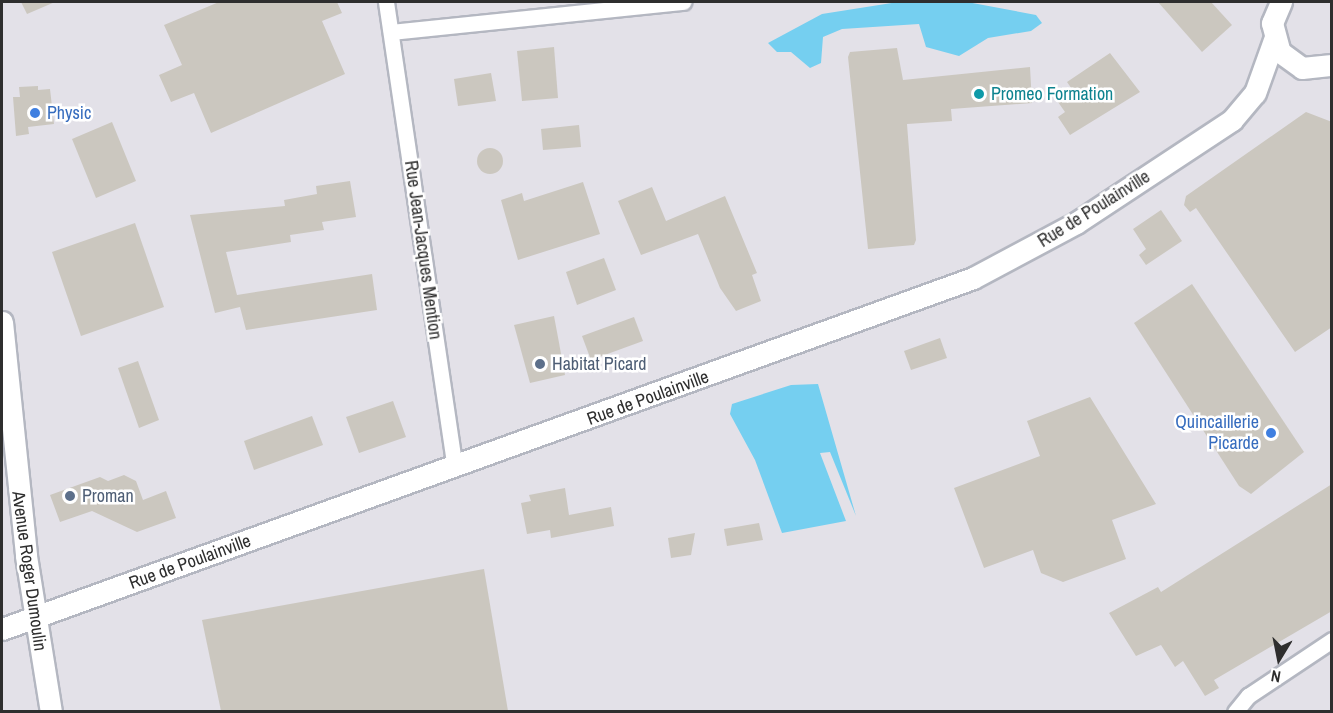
<!DOCTYPE html>
<style>
body{margin:0}
#map{position:relative;width:1333px;height:713px;overflow:hidden;background:#efe9e1;font-family:"Archivo Narrow",sans-serif}
div>[style]{position:absolute}
.industrial>*{inset:0;background:#e3e1e8}
.water>*{inset:0;background:#75cff0}
.building>*{inset:0;background:#cbc7bf}
.round{border-radius:50%}
.roads{filter:drop-shadow(2px 0 #b4b7c1) drop-shadow(-2px 0 #b4b7c1) drop-shadow(0 2px #b4b7c1) drop-shadow(0 -2px #b4b7c1)}
.street>*{height:15px;margin:-7.5px;padding:0 7.5px;transform-origin:7.5px;border-radius:7.5px;background:#fff}
.secondary>*{height:21px;margin:-10.5px;padding:0 10.5px;transform-origin:10.5px;border-radius:10.5px;background:#fff}
.dots>*{width:16px;height:16px;translate:-50% -50%;box-sizing:border-box;border:3px solid #fff;border-radius:50%}
span{translate:-50% -50%;white-space:nowrap;text-align:center;line-height:1.15;-webkit-text-stroke:5px #fff;paint-order:stroke}
.culture-label{font-size:18px;color:#0d838f}
.left{translate:0 -50%;text-align:left}
.shop-label{font-size:18px;color:#366cbe}
.right{translate:-100% -50%;text-align:right}
.street-label{font-size:18px;color:#2e2e2e}
.service-label{font-size:18px;color:#4e5e75}
.frame{position:absolute;inset:0;border:3px solid #2e2e2e;pointer-events:none}
.north{position:absolute;left:1249px;top:629px;width:60px;height:60px;-webkit-text-stroke:4px #fff;paint-order:stroke;rotate:190deg;font-size:16px;font-weight:700;line-height:24px;text-align:center;color:#2e2e2e}
.north::after{content:'';display:block;margin:auto;width:21px;height:27px;background:#2e2e2e;clip-path:polygon(50% 0,100% 100%,50% 72%,0 100%)}
</style>
<div id="map">
<div class="industrial">
<i style="clip-path:polygon(2px 2px,1331px 2px,1331px 711px,2px 711px)"></i>
</div>
<div class="water">
<i style="clip-path:polygon(898px 2px,967px 2px,1036px 15px,1042px 23px,1031px 31px,988px 38px,959px 56px,926px 47px,919px 24px,842px 29px,823px 37px,821px 63px,810px 68px,791px 52px,777px 52px,768px 43px,822px 14px)"></i>
<i style="clip-path:polygon(818px 384px,856px 516px,830px 452px,820px 453px,846px 521px,782px 533px,755px 460px,730px 414px,732px 404px,791px 385px)"></i>
</div>
<div class="building">
<i style="clip-path:polygon(21px 2px,55px 2px,27px 14px)"></i>
<i style="clip-path:polygon(219px 2px,337px 2px,342px 13px,322px 21px,345px 74px,211px 133px,194px 93px,171px 102px,159px 75px,182px 65px,164px 25px)"></i>
<i style="clip-path:polygon(1158px 2px,1211px 2px,1232px 25px,1202px 52px)"></i>
<i style="clip-path:polygon(554px 47px,558px 98px,522px 101px,517px 51px)"></i>
<i style="clip-path:polygon(897px 48px,903px 80px,1030px 67px,1032px 103px,951px 109px,952px 121px,907px 124px,916px 240px,914px 245px,868px 249px,848px 57px,850px 52px)"></i>
<i style="clip-path:polygon(1110px 53px,1140px 92px,1070px 135px,1058px 117px,1065px 112px,1058px 102px,1074px 92px,1067px 82px)"></i>
<i style="clip-path:polygon(491px 73px,496px 101px,458px 106px,454px 79px)"></i>
<i style="clip-path:polygon(38px 86px,38px 90px,50px 89px,54px 124px,28px 127px,29px 134px,16px 136px,13px 97px,20px 97px,19px 87px)"></i>
<i style="clip-path:polygon(1306px 112px,1332px 122px,1332px 327px,1295px 352px,1196px 208px,1190px 212px,1184px 205px,1186px 196px)"></i>
<i style="clip-path:polygon(112px 122px,136px 181px,96px 198px,72px 139px)"></i>
<i style="clip-path:polygon(579px 125px,581px 147px,543px 150px,541px 129px)"></i>
<i class="round" style="left:477px;top:148px;width:26px;height:26px"></i>
<i style="clip-path:polygon(350px 181px,356px 217px,322px 222px,324px 230px,290px 235px,291px 242px,226px 252px,237px 295px,372px 274px,377px 310px,246px 330px,240px 307px,215px 313px,190px 215px,285px 206px,284px 200px,317px 194px,316px 186px)"></i>
<i style="clip-path:polygon(583px 182px,600px 234px,518px 260px,501px 200px,522px 193px,524px 201px)"></i>
<i style="clip-path:polygon(652px 187px,666px 221px,725px 196px,757px 273px,752px 275px,761px 301px,736px 311px,720px 288px,698px 234px,641px 255px,618px 201px)"></i>
<i style="clip-path:polygon(1161px 210px,1182px 241px,1146px 265px,1139px 255px,1146px 249px,1133px 229px)"></i>
<i style="clip-path:polygon(135px 223px,164px 307px,81px 336px,52px 252px)"></i>
<i style="clip-path:polygon(604px 258px,616px 290px,577px 305px,566px 272px)"></i>
<i style="clip-path:polygon(1192px 284px,1304px 452px,1251px 494px,1239px 486px,1134px 323px)"></i>
<i style="clip-path:polygon(554px 316px,565px 375px,530px 383px,514px 325px)"></i>
<i style="clip-path:polygon(634px 317px,643px 341px,591px 360px,582px 336px)"></i>
<i style="clip-path:polygon(940px 338px,947px 358px,911px 370px,904px 351px)"></i>
<i style="clip-path:polygon(138px 361px,159px 420px,139px 428px,118px 368px)"></i>
<i style="clip-path:polygon(1090px 397px,1156px 504px,1112px 520px,1126px 559px,1063px 582px,1041px 573px,1033px 550px,984px 568px,954px 488px,1040px 456px,1027px 421px)"></i>
<i style="clip-path:polygon(393px 401px,406px 437px,359px 453px,346px 417px)"></i>
<i style="clip-path:polygon(312px 416px,323px 445px,254px 470px,244px 441px)"></i>
<i style="clip-path:polygon(124px 475px,136px 481px,143px 500px,166px 491px,176px 518px,137px 532px,92px 511px,60px 522px,50px 495px,100px 477px,108px 481px)"></i>
<i style="clip-path:polygon(1332px 484px,1332px 611px,1214px 680px,1219px 688px,1205px 696px,1183px 661px,1175px 667px,1161px 645px,1136px 656px,1109px 613px,1158px 587px,1161px 592px)"></i>
<i style="clip-path:polygon(565px 488px,569px 515px,611px 507px,614px 526px,551px 538px,550px 530px,527px 534px,521px 503px,531px 501px,529px 495px)"></i>
<i style="clip-path:polygon(759px 523px,763px 540px,727px 546px,724px 529px)"></i>
<i style="clip-path:polygon(695px 533px,691px 555px,671px 558px,668px 538px)"></i>
<i style="clip-path:polygon(484px 569px,508px 711px,221px 711px,202px 620px)"></i>
</div>
<div class="roads">
<div class="street">
<i style="left:386px;top:2px;width:470px;rotate:81.6deg"></i>
<i style="left:391px;top:32px;width:294px;rotate:-5.9deg"></i>
<i style="left:1235px;top:712px;width:21px;rotate:-51deg"></i>
<i style="left:1248px;top:696px;width:101px;rotate:-33.7deg"></i>
</div>
<div class="secondary">
<i style="left:1281px;top:2px;width:23px;rotate:113deg"></i>
<i style="left:1272px;top:23px;width:30px;rotate:75deg"></i>
<i style="left:1280px;top:52px;width:27px;rotate:36deg"></i>
<i style="left:1302px;top:68px;width:30px;rotate:-6deg"></i>
<i style="left:2px;top:322px;width:235px;rotate:84.1deg"></i>
<i style="left:26px;top:556px;width:158px;rotate:80.9deg"></i>
<i style="left:2px;top:629px;width:1032px;rotate:-19.87deg"></i>
<i style="left:973px;top:278px;width:117px;rotate:-28.1deg"></i>
<i style="left:1076px;top:223px;width:187px;rotate:-33.4deg"></i>
<i style="left:1232px;top:120px;width:35px;rotate:-50deg"></i>
<i style="left:1255px;top:93px;width:56px;rotate:-70.3deg"></i>
</div>
</div>
<div class="dots">
<i style="left:979px;top:94px;background:#0f9aa8"></i>
<i style="left:35px;top:113px;background:#3f7fe0"></i>
<i style="left:540px;top:364px;background:#5c6f8a"></i>
<i style="left:1271px;top:433px;background:#3f7fe0"></i>
<i style="left:70px;top:496px;background:#5c6f8a"></i>
</div>
<div class="culture-label">
<span class="left" style="left:991px;top:94px">Promeo Formation</span>
</div>
<div class="shop-label">
<span class="left" style="left:47px;top:113px">Physic</span>
<span class="right" style="left:1259px;top:433px">Quincaillerie<br>Picarde</span>
</div>
<div class="street-label">
<span style="left:1094px;top:209px;rotate:-32deg">Rue de Poulainville</span>
<span style="left:423px;top:250px;rotate:82deg">Rue Jean-Jacques Mention</span>
<span style="left:648px;top:398px;rotate:-20deg">Rue de Poulainville</span>
<span style="left:190px;top:562px;rotate:-20deg">Rue de Poulainville</span>
<span style="left:29px;top:571px;rotate:82deg">Avenue Roger Dumoulin</span>
</div>
<div class="service-label">
<span class="left" style="left:552px;top:364px">Habitat Picard</span>
<span class="left" style="left:82px;top:496px">Proman</span>
</div>
<div class="frame"></div>
<div class="north">N</div>
</div>
